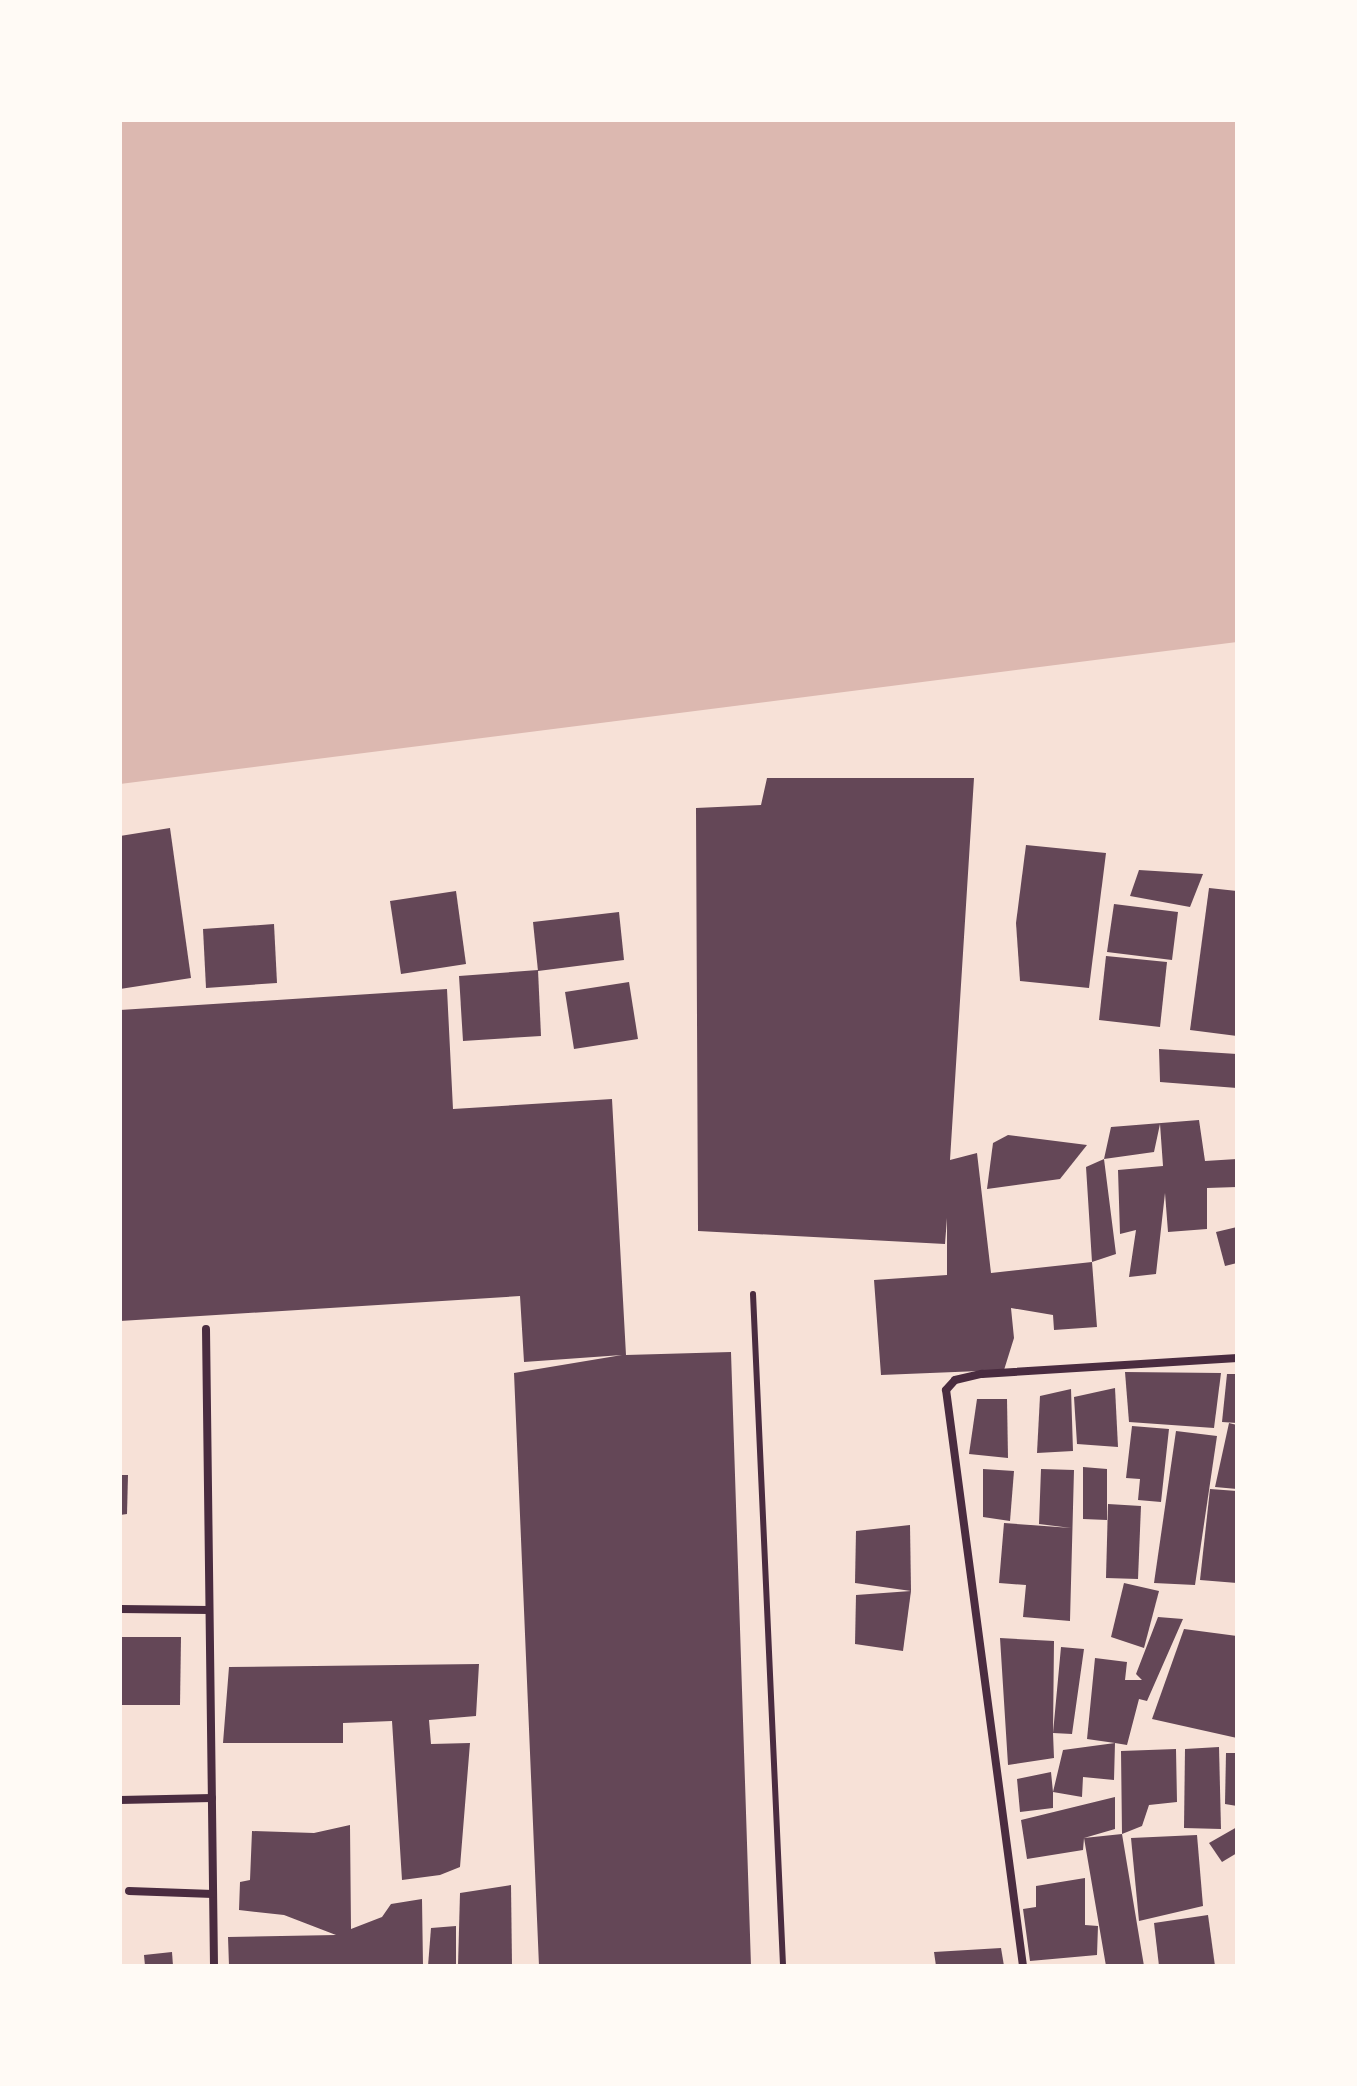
<!DOCTYPE html>
<style>
body{margin:0}
#map{position:relative;width:1357px;height:2086px;overflow:hidden;background:#f7e1d7;font-family:"Nunito Sans",sans-serif}
div>[style]{position:absolute}
.water>*{inset:0;background:#dcb8b0}
.building>*{inset:0;background:#644757}
.service>*{height:6px;margin:-3px;padding:0 3px;transform-origin:3px;border-radius:3px;background:#4a2c40}
.minor>*{height:8px;margin:-4px;padding:0 4px;transform-origin:4px;border-radius:4px;background:#4a2c40}
span{translate:-50% -50%;white-space:nowrap;text-align:center;line-height:1.15;-webkit-text-stroke:8px #fffaf5;paint-order:stroke}
.frame{position:absolute;inset:0;border:122px solid #fffaf5;pointer-events:none}
</style>
<div id="map">
<div class="water">
<i style="clip-path:polygon(120px 120px,1237px 120px,1237px 642px,120px 784px)"></i>
</div>
<div class="building">
<i style="clip-path:polygon(767px 778px,974px 778px,950px 1160px,977px 1153px,991px 1273px,1092px 1262px,1086px 1167px,1104px 1159px,1116px 1254px,1092px 1262px,1097px 1327px,1054px 1330px,1053px 1315px,1011px 1308px,1014px 1338px,1004px 1370px,881px 1375px,874px 1280px,947px 1275px,947px 1218px,945px 1244px,698px 1231px,696px 808px,761px 805px)"></i>
<i style="clip-path:polygon(170px 828px,191px 978px,120px 989px,120px 836px)"></i>
<i style="clip-path:polygon(1026px 845px,1106px 853px,1089px 988px,1020px 981px,1016px 923px)"></i>
<i style="clip-path:polygon(1139px 870px,1203px 874px,1190px 907px,1130px 896px)"></i>
<i style="clip-path:polygon(1209px 888px,1237px 891px,1237px 1036px,1190px 1030px)"></i>
<i style="clip-path:polygon(456px 891px,466px 964px,401px 974px,390px 901px)"></i>
<i style="clip-path:polygon(1114px 904px,1178px 912px,1172px 960px,1107px 952px)"></i>
<i style="clip-path:polygon(619px 912px,624px 960px,538px 971px,533px 922px)"></i>
<i style="clip-path:polygon(274px 924px,277px 983px,206px 988px,203px 929px)"></i>
<i style="clip-path:polygon(1106px 956px,1167px 962px,1160px 1027px,1099px 1020px)"></i>
<i style="clip-path:polygon(538px 970px,541px 1036px,463px 1041px,459px 976px)"></i>
<i style="clip-path:polygon(629px 982px,638px 1039px,574px 1049px,565px 992px)"></i>
<i style="clip-path:polygon(447px 989px,453px 1109px,612px 1099px,626px 1355px,731px 1352px,751px 1966px,539px 1966px,514px 1373px,622px 1355px,524px 1362px,520px 1296px,120px 1321px,120px 1010px)"></i>
<i style="clip-path:polygon(1159px 1049px,1237px 1054px,1237px 1088px,1160px 1082px)"></i>
<i style="clip-path:polygon(1199px 1120px,1205px 1161px,1237px 1159px,1237px 1187px,1207px 1188px,1207px 1229px,1168px 1232px,1165px 1193px,1156px 1274px,1129px 1277px,1136px 1230px,1120px 1234px,1118px 1170px,1163px 1166px,1160px 1124px,1154px 1152px,1104px 1159px,1111px 1127px)"></i>
<i style="clip-path:polygon(1008px 1135px,1087px 1145px,1060px 1179px,987px 1189px,993px 1143px)"></i>
<i style="clip-path:polygon(1237px 1227px,1237px 1263px,1225px 1266px,1216px 1232px)"></i>
<i style="clip-path:polygon(1125px 1372px,1221px 1373px,1214px 1428px,1129px 1422px)"></i>
<i style="clip-path:polygon(1227px 1374px,1237px 1374px,1237px 1423px,1222px 1422px)"></i>
<i style="clip-path:polygon(1115px 1388px,1118px 1447px,1077px 1444px,1074px 1397px)"></i>
<i style="clip-path:polygon(1071px 1389px,1073px 1451px,1037px 1453px,1040px 1396px)"></i>
<i style="clip-path:polygon(977px 1399px,1007px 1399px,1008px 1458px,969px 1454px)"></i>
<i style="clip-path:polygon(1229px 1423px,1237px 1425px,1237px 1489px,1215px 1487px)"></i>
<i style="clip-path:polygon(1132px 1426px,1169px 1429px,1161px 1502px,1138px 1500px,1140px 1479px,1126px 1478px)"></i>
<i style="clip-path:polygon(1176px 1431px,1217px 1436px,1195px 1585px,1154px 1583px)"></i>
<i style="clip-path:polygon(1083px 1467px,1107px 1469px,1107px 1520px,1083px 1519px)"></i>
<i style="clip-path:polygon(983px 1469px,1014px 1471px,1010px 1521px,983px 1517px)"></i>
<i style="clip-path:polygon(1041px 1469px,1074px 1470px,1070px 1621px,1023px 1617px,1026px 1585px,999px 1583px,1004px 1523px,1071px 1528px,1039px 1524px)"></i>
<i style="clip-path:polygon(120px 1475px,128px 1475px,127px 1514px,120px 1515px)"></i>
<i style="clip-path:polygon(1210px 1489px,1237px 1491px,1237px 1583px,1200px 1580px)"></i>
<i style="clip-path:polygon(1108px 1504px,1141px 1506px,1138px 1579px,1106px 1578px)"></i>
<i style="clip-path:polygon(910px 1525px,911px 1591px,855px 1583px,856px 1531px)"></i>
<i style="clip-path:polygon(1124px 1583px,1159px 1591px,1144px 1648px,1111px 1637px)"></i>
<i style="clip-path:polygon(911px 1591px,903px 1651px,855px 1644px,856px 1595px)"></i>
<i style="clip-path:polygon(1158px 1617px,1183px 1619px,1147px 1701px,1139px 1699px,1127px 1745px,1115px 1743px,1114px 1780px,1083px 1777px,1082px 1797px,1053px 1792px,1053px 1808px,1020px 1812px,1017px 1779px,1051px 1772px,1053px 1792px,1063px 1750px,1115px 1743px,1087px 1739px,1095px 1658px,1127px 1662px,1125px 1680px,1142px 1680px,1136px 1674px)"></i>
<i style="clip-path:polygon(1184px 1629px,1237px 1636px,1237px 1738px,1152px 1719px)"></i>
<i style="clip-path:polygon(120px 1637px,181px 1637px,180px 1705px,120px 1705px)"></i>
<i style="clip-path:polygon(1000px 1638px,1054px 1641px,1053px 1733px,1061px 1647px,1084px 1649px,1072px 1734px,1053px 1733px,1054px 1758px,1008px 1765px)"></i>
<i style="clip-path:polygon(479px 1664px,476px 1716px,429px 1720px,431px 1744px,470px 1743px,460px 1867px,440px 1875px,402px 1880px,392px 1721px,343px 1723px,343px 1743px,223px 1743px,229px 1667px)"></i>
<i style="clip-path:polygon(1219px 1747px,1221px 1829px,1184px 1828px,1185px 1749px)"></i>
<i style="clip-path:polygon(1176px 1749px,1177px 1802px,1149px 1805px,1142px 1826px,1122px 1834px,1121px 1751px)"></i>
<i style="clip-path:polygon(1226px 1753px,1237px 1753px,1237px 1806px,1225px 1804px)"></i>
<i style="clip-path:polygon(1115px 1797px,1115px 1829px,1084px 1838px,1122px 1834px,1144px 1966px,1106px 1966px,1084px 1838px,1083px 1850px,1027px 1859px,1021px 1820px)"></i>
<i style="clip-path:polygon(350px 1825px,351px 1929px,382px 1917px,391px 1904px,422px 1899px,423px 1966px,229px 1966px,228px 1937px,336px 1935px,284px 1915px,239px 1910px,240px 1882px,250px 1880px,252px 1831px,314px 1833px)"></i>
<i style="clip-path:polygon(1237px 1827px,1237px 1853px,1222px 1862px,1209px 1843px)"></i>
<i style="clip-path:polygon(1197px 1835px,1203px 1906px,1139px 1921px,1131px 1838px)"></i>
<i style="clip-path:polygon(1085px 1878px,1085px 1925px,1098px 1926px,1097px 1955px,1030px 1961px,1023px 1909px,1036px 1907px,1036px 1886px)"></i>
<i style="clip-path:polygon(511px 1885px,512px 1966px,458px 1966px,460px 1893px)"></i>
<i style="clip-path:polygon(1208px 1915px,1215px 1966px,1159px 1966px,1154px 1923px)"></i>
<i style="clip-path:polygon(456px 1926px,456px 1966px,428px 1966px,431px 1928px)"></i>
<i style="clip-path:polygon(1001px 1948px,1004px 1966px,936px 1966px,934px 1952px)"></i>
<i style="clip-path:polygon(172px 1952px,173px 1966px,145px 1966px,144px 1955px)"></i>
</div>
<div class="service">
<i style="left:753px;top:1294px;width:673px;rotate:87.44deg"></i>
</div>
<div class="minor">
<i style="left:206px;top:1329px;width:637px;rotate:89.28deg"></i>
<i style="left:120px;top:1609px;width:89px;rotate:0.6deg"></i>
<i style="left:120px;top:1800px;width:92px;rotate:-1.2deg"></i>
<i style="left:129px;top:1891px;width:84px;rotate:2deg"></i>
<i style="left:1023px;top:1966px;width:581px;rotate:-97.61deg"></i>
<i style="left:946px;top:1390px;width:13px;rotate:-48deg"></i>
<i style="left:955px;top:1380px;width:28px;rotate:-13deg"></i>
<i style="left:982px;top:1374px;width:256px;rotate:-3.6deg"></i>
</div>
<div class="frame"></div>
</div>
